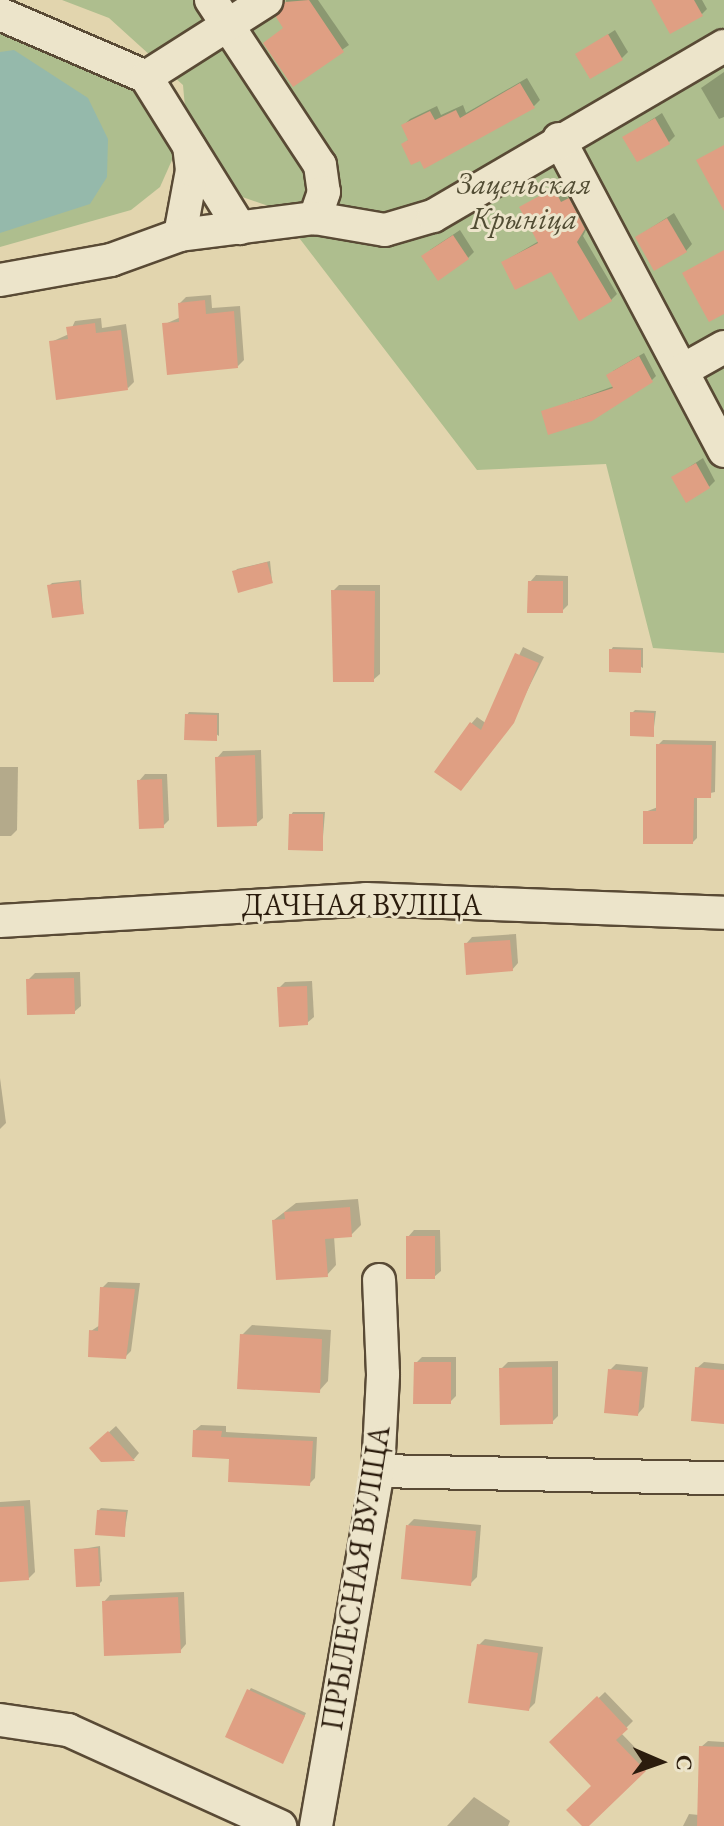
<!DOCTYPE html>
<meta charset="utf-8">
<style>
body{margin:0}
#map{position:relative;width:724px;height:1826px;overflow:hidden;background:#e2d5ae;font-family:"EB Garamond",serif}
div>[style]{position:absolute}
.green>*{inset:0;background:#aebe8e}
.water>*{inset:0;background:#95b9ab}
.shadow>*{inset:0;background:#0003}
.building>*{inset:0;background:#df9f83}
.roads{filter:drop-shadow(2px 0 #594a35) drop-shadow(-2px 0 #594a35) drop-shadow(0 2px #594a35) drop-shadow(0 -2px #594a35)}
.minor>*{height:32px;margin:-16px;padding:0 16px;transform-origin:16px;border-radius:16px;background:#ece4ca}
span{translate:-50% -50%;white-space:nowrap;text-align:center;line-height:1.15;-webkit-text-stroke:6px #ece4ca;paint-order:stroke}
.park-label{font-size:30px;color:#524d34;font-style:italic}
.street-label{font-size:30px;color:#2b1c0d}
.north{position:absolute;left:620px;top:1722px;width:80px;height:80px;-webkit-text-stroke:6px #ece4ca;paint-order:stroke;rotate:92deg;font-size:22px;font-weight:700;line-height:32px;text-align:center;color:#2b1c0d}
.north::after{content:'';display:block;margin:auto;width:28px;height:36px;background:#2b1c0d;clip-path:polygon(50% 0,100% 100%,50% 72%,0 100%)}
</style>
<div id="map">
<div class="green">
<i style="clip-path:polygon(62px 0,724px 0,724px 653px,653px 648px,606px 464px,477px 470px,277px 209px,225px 191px,204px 161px,207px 145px,186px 119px,183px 85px,109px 18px)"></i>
<i style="clip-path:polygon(0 14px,146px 77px,176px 121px,172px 160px,160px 187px,131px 210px,0 247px)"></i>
</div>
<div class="water">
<i style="clip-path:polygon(14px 50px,88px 98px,108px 139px,107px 177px,90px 204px,0 233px,0 52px)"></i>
</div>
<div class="shadow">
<i style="clip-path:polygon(286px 0,318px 0,349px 45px,293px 84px)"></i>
<i style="clip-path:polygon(653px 0,702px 0,707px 9px,702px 14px)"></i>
<i style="clip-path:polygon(615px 30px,628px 52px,622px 58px,578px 54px)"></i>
<i style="clip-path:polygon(724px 72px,724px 117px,719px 119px,701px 88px)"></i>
<i style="clip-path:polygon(527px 78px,540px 100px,533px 107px,421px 158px,404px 144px,410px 138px,404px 125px,410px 119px,437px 106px,441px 115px,463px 105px,466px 113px)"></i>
<i style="clip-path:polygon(662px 113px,675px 136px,669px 142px,625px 137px)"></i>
<i style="clip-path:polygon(560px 184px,567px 198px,575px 194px,590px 222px,583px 236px,617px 294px,611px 300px,552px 269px,503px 262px,539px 241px,522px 208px)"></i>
<i style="clip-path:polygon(674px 213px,692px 244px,686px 251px,637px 237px)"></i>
<i style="clip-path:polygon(460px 230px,474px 252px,468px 258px,430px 250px)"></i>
<i style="clip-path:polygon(211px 295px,212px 308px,240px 306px,244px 360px,238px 366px,165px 324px,181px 317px,180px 303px,186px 297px)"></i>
<i style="clip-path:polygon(101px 318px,102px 328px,126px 324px,134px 382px,128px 388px,51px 342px,69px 334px,75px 321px)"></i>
<i style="clip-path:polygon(644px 353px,656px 376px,652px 380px,543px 412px,614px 386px,613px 371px)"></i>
<i style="clip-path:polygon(703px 458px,715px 481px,709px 487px,674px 477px)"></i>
<i style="clip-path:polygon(270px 561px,272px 581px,235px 572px,237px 569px)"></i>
<i style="clip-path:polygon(536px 575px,568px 576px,568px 605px,562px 611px,530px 582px)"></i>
<i style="clip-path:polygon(81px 580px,83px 612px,49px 586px,52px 583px)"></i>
<i style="clip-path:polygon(339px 585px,380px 585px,380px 674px,373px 680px,333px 591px)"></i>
<i style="clip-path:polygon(523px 647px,544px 657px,516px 713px,467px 783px,471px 724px,477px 717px,487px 724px)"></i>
<i style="clip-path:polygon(613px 647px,643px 648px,643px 668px,611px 650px)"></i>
<i style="clip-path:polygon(635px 710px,656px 711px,653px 735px,632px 713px)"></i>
<i style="clip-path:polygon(189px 712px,219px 713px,219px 736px,187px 715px)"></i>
<i style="clip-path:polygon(663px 740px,716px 741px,715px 792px,697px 796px,697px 838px,693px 842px,645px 812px,658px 807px,658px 745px)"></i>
<i style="clip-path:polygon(261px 750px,263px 818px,256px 824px,217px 758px,223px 751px)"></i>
<i style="clip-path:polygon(0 767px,18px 767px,17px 830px,11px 836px,0 836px)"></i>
<i style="clip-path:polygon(145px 774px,167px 774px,169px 820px,163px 826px,139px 781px)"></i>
<i style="clip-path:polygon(293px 812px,325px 812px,322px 849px,291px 815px)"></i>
<i style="clip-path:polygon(516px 934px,518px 963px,512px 970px,466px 944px,472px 937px)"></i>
<i style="clip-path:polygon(80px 972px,81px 1006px,74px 1012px,28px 980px,35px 973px)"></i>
<i style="clip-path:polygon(312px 981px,314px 1017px,307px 1023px,279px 988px,285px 982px)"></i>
<i style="clip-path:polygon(0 1078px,6px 1123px,0 1129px)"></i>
<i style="clip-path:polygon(358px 1199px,361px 1225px,351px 1235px,334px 1236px,336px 1265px,327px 1275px,274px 1220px,296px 1203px)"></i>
<i style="clip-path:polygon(414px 1230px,440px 1230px,441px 1271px,434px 1277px,408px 1237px)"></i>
<i style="clip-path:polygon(108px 1282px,140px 1283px,131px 1351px,125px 1357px,91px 1331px,100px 1325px,102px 1288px)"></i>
<i style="clip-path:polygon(252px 1325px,331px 1330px,328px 1381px,319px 1391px,242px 1335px)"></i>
<i style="clip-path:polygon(422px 1357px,456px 1357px,456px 1396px,450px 1402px,416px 1363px)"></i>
<i style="clip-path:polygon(558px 1361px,558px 1416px,552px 1422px,501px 1369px,508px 1362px)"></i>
<i style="clip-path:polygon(704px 1362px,724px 1364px,724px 1422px,697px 1368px)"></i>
<i style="clip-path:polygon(616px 1364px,648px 1367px,644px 1407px,638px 1414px,610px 1370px)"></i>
<i style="clip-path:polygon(201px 1425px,226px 1426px,226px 1432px,317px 1437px,315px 1478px,309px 1484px,231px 1457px,195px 1430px)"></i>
<i style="clip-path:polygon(116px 1426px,139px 1453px,134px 1459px,102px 1460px,98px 1442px)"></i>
<i style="clip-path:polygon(30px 1500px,35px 1572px,29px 1578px,0 1580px,0 1502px)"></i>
<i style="clip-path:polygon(101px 1508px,128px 1510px,124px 1535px,98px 1511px)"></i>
<i style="clip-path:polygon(414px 1519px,481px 1525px,477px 1577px,470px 1584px,408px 1525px)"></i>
<i style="clip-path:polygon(100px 1546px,102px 1581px,99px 1584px,76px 1550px)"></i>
<i style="clip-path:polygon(184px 1592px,186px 1644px,180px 1651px,104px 1602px,110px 1595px)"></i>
<i style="clip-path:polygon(485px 1639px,543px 1647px,535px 1703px,529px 1709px,479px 1645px)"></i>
<i style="clip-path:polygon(251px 1688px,306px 1713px,285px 1758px,249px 1691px)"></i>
<i style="clip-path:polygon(605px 1692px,633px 1721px,621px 1733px,650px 1763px,584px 1826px,594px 1786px,552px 1742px)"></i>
<i style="clip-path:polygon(708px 1741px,724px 1742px,724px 1826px,683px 1826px,689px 1814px,699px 1815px,701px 1747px)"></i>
<i style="clip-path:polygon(474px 1797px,510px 1821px,508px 1826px,447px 1826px)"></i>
</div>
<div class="building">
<i style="clip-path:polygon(309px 0,344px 52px,293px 87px,263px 43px,283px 28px,276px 17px,285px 2px)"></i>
<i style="clip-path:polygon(651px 0,694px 0,703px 16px,670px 34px)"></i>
<i style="clip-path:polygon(608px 34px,623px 60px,590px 79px,575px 54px)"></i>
<i style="clip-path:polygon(520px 83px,535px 108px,424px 169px,420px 161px,411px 165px,401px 144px,408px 140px,401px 125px,430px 111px,435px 120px,456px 110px,460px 118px)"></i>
<i style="clip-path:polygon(655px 118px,670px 144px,637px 162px,622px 137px)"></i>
<i style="clip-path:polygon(724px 145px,724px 211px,696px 160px)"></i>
<i style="clip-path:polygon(554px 188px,561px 202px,569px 198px,585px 229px,577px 242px,612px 301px,579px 321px,551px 272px,515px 290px,501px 262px,538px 243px,519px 207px)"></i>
<i style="clip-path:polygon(667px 218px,687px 252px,654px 271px,635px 237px)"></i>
<i style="clip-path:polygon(453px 235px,469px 259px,438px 281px,421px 256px)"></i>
<i style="clip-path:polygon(724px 250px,724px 314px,709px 322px,682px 273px)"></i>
<i style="clip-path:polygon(205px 300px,206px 314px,234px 311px,238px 368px,167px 375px,162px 323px,179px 322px,178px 303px)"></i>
<i style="clip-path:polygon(95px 323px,96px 333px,121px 330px,128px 390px,56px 400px,49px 341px,68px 339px,66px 327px)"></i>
<i style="clip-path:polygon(639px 356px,653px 382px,592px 421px,548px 435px,541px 411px,613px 388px,606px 375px)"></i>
<i style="clip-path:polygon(696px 463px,710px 488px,686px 503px,671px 477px)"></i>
<i style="clip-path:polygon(267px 562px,273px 583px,238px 593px,232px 571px)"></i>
<i style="clip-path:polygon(79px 581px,84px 614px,52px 618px,47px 585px)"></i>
<i style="clip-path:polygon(528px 581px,563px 581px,563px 613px,527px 613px)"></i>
<i style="clip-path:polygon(331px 590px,375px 591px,374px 682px,333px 682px)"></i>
<i style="clip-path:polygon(609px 649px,641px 650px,641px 673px,609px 672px)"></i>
<i style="clip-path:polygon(515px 653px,539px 663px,514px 723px,461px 791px,434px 772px,470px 722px,481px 730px)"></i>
<i style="clip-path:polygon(630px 712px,654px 713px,654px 737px,630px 736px)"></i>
<i style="clip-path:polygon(185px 714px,217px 715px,217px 741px,184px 740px)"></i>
<i style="clip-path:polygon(656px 744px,712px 745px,711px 798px,694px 798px,693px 844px,643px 844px,643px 811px,656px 811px)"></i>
<i style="clip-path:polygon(255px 755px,257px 826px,217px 827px,215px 757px)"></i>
<i style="clip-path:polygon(162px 779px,164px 828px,139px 829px,137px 780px)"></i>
<i style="clip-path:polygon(289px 814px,323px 814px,323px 851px,288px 850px)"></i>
<i style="clip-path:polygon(510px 940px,513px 971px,466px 975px,464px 943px)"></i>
<i style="clip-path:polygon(74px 978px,75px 1014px,27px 1015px,26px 979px)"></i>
<i style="clip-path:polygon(307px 986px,308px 1025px,279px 1027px,277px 987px)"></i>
<i style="clip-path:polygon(350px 1207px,352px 1237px,325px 1239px,328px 1277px,276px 1280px,272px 1220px,285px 1219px,284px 1212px)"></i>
<i style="clip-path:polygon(406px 1236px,435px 1236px,435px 1279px,406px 1279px)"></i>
<i style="clip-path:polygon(100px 1287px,135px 1289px,126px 1359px,88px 1357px,89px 1330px,98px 1331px)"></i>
<i style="clip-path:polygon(240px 1334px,322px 1339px,320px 1393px,237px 1389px)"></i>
<i style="clip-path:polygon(414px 1362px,451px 1362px,451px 1404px,413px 1404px)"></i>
<i style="clip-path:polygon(552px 1367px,553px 1424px,500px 1425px,499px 1368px)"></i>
<i style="clip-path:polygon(695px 1367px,724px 1370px,724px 1424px,691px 1421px)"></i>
<i style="clip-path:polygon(608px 1369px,642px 1372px,638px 1416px,604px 1413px)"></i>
<i style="clip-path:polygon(193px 1430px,222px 1431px,221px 1437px,313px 1441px,310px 1486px,228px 1482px,229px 1459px,192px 1457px)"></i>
<i style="clip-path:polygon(108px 1431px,135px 1461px,101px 1462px,89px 1448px)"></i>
<i style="clip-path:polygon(24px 1506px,29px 1580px,0 1582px,0 1507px)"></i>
<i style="clip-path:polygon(97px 1510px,126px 1512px,125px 1537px,95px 1535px)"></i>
<i style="clip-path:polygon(406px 1525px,476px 1531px,471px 1586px,401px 1579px)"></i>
<i style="clip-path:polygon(98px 1548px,100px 1586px,76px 1587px,74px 1549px)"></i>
<i style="clip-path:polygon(178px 1597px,181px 1653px,104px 1656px,102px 1601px)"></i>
<i style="clip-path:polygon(477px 1644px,538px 1653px,529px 1711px,468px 1703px)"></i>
<i style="clip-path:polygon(247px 1689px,305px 1716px,283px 1764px,225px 1737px)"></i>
<i style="clip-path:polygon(597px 1696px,628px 1729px,616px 1740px,646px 1771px,589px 1826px,582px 1826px,566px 1810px,591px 1786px,549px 1742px)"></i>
<i style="clip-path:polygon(699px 1746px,724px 1747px,724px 1826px,697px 1826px)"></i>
</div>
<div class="roads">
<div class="minor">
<i style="left:211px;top:0;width:198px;rotate:56.6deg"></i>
<i style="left:320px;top:165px;width:27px;rotate:82deg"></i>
<i style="left:324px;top:192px;width:28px;rotate:109deg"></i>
<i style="left:0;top:14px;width:159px;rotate:23.3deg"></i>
<i style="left:146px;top:77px;width:178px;rotate:58.1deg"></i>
<i style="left:146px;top:77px;width:143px;rotate:-32.5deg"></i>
<i style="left:559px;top:139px;width:353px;rotate:62.1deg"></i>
<i style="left:180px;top:235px;width:66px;rotate:-79.5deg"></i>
<i style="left:192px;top:170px;width:23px;rotate:-97deg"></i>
<i style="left:0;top:280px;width:113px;rotate:-10.2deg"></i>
<i style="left:111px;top:260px;width:73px;rotate:-19.9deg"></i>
<i style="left:180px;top:235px;width:136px;rotate:-7.2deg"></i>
<i style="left:315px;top:218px;width:71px;rotate:9.7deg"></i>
<i style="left:385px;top:230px;width:50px;rotate:-16.3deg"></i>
<i style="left:433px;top:216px;width:337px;rotate:-30.3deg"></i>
<i style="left:683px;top:370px;width:47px;rotate:-29.3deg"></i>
<i style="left:0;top:921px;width:367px;rotate:-3.4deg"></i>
<i style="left:366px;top:899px;width:358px;rotate:2.2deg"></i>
<i style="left:378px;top:1471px;width:346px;rotate:1.2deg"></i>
<i style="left:0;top:1720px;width:69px;rotate:8.4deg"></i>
<i style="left:68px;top:1730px;width:233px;rotate:24.4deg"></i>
<i style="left:316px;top:1826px;width:360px;rotate:-80.1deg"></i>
<i style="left:378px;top:1471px;width:97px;rotate:-87deg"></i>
<i style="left:383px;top:1374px;width:94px;rotate:-92.4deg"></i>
</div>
</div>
<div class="park-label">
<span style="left:524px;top:201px">Заценьская<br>Крыніца</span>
</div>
<div class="street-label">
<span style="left:362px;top:905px">ДАЧНАЯ ВУЛІЦА</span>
<span style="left:356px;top:1578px;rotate:-81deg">ПРЫЛЕСНАЯ ВУЛІЦА</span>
</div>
<div class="north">С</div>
</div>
